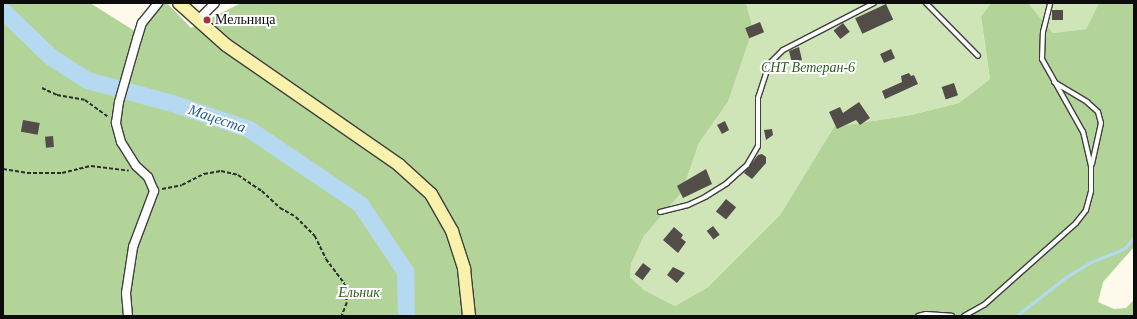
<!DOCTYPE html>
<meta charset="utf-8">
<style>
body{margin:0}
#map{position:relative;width:1137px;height:319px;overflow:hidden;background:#fdfaec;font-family:Georgia,serif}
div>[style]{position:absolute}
.green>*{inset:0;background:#cfe5b8}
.forest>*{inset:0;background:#b3d499}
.stream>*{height:3px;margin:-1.5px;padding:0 1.5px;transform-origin:1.5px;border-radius:1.5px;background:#b4d9f1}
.river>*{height:17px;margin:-8.5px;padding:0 8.5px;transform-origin:8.5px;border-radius:8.5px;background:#b4d9f1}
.building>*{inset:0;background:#534d49;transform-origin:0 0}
.path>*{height:1.5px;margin-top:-0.75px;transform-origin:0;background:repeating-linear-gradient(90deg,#2e2e2e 0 4px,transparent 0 6px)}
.roads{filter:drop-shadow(1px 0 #3f3f3f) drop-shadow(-1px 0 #3f3f3f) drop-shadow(0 1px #3f3f3f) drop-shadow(0 -1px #3f3f3f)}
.lane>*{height:4px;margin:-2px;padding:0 2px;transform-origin:2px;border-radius:2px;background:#fff}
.street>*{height:8px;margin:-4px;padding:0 4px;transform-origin:4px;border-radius:4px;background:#fff}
.secondary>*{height:12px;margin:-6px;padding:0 6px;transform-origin:6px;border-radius:6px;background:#f9f1ac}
.dots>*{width:11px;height:11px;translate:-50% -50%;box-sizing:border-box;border:2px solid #fff;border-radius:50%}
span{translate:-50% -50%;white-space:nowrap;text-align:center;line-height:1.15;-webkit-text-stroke:4px #fff;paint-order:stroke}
.poi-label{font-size:14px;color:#0c0c0c}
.left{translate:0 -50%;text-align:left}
.park-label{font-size:14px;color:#2d5d22;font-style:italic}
.water-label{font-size:15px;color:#1f5e93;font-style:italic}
.frame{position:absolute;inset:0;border:4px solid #0c0c0c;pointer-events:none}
</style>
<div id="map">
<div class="green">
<i style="clip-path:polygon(746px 3px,991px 3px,981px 18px,990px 79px,959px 103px,911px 115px,834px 127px,780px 215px,708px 287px,675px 306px,644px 290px,630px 277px,631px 264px,644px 236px,682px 192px,699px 143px,728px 102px,753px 29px)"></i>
<i style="clip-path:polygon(1028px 3px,1099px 3px,1086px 29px,1053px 33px)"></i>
</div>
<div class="forest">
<i style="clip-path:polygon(3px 3px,90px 3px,138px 33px,162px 3px,167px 3px,191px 28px,241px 3px,746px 3px,753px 29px,728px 102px,699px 143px,682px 192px,644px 236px,631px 264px,630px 277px,644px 290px,675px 306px,708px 287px,780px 215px,834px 127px,911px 115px,959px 103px,990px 79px,981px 17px,991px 3px,1028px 3px,1053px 33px,1086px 29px,1099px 3px,1134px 3px,1134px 247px,1103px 282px,1098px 302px,1114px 309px,1126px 308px,1134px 300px,1134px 316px,3px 316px)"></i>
</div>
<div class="stream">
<i style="left:1016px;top:316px;width:63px;rotate:-38deg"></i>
<i style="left:1066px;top:277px;width:29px;rotate:-31deg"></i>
<i style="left:1091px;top:262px;width:37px;rotate:-22deg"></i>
<i style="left:1125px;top:248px;width:14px;rotate:-51deg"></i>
</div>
<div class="river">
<i style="left:3px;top:11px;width:66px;rotate:43.8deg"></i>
<i style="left:51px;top:57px;width:43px;rotate:32.6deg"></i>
<i style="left:87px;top:80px;width:88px;rotate:15.1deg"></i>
<i style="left:172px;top:103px;width:81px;rotate:18.7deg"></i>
<i style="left:249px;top:129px;width:134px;rotate:34deg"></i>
<i style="left:360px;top:204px;width:81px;rotate:56.1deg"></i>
<i style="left:405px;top:271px;width:45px;rotate:88.7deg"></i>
</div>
<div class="building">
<i style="left:886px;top:4px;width:17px;height:34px;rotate:65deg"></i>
<i style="left:1052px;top:10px;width:11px;height:10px"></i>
<i style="left:760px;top:22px;width:11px;height:16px;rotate:68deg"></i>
<i style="left:843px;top:23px;width:11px;height:12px;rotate:52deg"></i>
<i style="clip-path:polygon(799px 47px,802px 60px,792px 63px,789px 51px)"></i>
<i style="left:891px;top:49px;width:10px;height:12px;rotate:66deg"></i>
<i style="clip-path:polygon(909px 73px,911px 76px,914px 75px,918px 84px,885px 99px,882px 91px,902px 82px,901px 76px)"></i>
<i style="left:954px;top:83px;width:13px;height:13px;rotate:72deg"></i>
<i style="clip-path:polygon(859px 102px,870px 118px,860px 125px,856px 120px,837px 129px,829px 112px,840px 107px,843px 113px)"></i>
<i style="left:23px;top:120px;width:17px;height:12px;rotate:10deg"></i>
<i style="clip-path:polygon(725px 121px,729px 130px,722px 134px,717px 125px)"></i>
<i style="clip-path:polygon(772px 129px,773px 135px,766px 140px,764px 130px)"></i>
<i style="left:53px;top:136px;width:11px;height:8px;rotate:85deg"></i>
<i style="clip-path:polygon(762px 154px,766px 157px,766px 163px,752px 179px,744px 173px,758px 155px)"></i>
<i style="clip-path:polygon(706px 169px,712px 184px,683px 198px,677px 186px)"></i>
<i style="left:726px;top:199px;width:13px;height:16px;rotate:39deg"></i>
<i style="left:713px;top:226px;width:11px;height:8px;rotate:52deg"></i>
<i style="clip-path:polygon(674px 227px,683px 235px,681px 238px,686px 242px,678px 253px,663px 240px)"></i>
<i style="left:643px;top:263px;width:10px;height:14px;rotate:37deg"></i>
<i style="clip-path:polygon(673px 267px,685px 273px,677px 283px,667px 275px)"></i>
</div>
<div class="path">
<i style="left:42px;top:88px;width:17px;rotate:25deg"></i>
<i style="left:57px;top:95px;width:28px;rotate:10deg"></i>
<i style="left:85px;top:100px;width:29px;rotate:36deg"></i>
<i style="left:3px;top:169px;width:24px;rotate:9deg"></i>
<i style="left:27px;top:173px;width:35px"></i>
<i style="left:62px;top:173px;width:30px;rotate:-14deg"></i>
<i style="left:91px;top:166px;width:38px;rotate:7deg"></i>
<i style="left:162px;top:189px;width:20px;rotate:-11deg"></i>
<i style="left:182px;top:185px;width:25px;rotate:-27deg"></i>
<i style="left:204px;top:174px;width:17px;rotate:-10deg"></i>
<i style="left:221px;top:171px;width:17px;rotate:13deg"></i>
<i style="left:238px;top:175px;width:29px;rotate:34deg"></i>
<i style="left:262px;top:191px;width:25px;rotate:43deg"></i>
<i style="left:280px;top:208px;width:18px;rotate:29deg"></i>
<i style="left:296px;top:217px;width:27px;rotate:45deg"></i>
<i style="left:315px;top:236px;width:25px;rotate:64deg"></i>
<i style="left:326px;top:259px;width:31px;rotate:53deg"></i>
<i style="left:345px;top:284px;width:19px;rotate:84deg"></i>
<i style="left:347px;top:303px;width:14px;rotate:111deg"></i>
</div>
<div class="roads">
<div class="lane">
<i style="left:926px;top:3px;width:74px;rotate:45.5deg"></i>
<i style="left:1054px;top:82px;width:39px;rotate:31deg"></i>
<i style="left:1087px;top:102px;width:15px;rotate:42deg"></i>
<i style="left:1098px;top:112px;width:11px;rotate:75deg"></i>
<i style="left:1101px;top:123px;width:42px;rotate:102.4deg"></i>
<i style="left:660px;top:212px;width:29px;rotate:-14deg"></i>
<i style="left:688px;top:205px;width:19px;rotate:-25deg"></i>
<i style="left:705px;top:197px;width:26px;rotate:-32deg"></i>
<i style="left:727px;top:183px;width:27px;rotate:-42deg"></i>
<i style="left:747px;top:165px;width:22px;rotate:-60deg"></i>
<i style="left:758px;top:146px;width:48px;rotate:-90deg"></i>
<i style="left:758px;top:98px;width:36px;rotate:-72deg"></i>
<i style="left:769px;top:64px;width:20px;rotate:-45deg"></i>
<i style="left:783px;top:50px;width:102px;rotate:-27.3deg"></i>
<i style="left:918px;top:316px;width:8px;rotate:-14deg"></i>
<i style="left:926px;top:314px;width:26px;rotate:4deg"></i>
<i style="left:964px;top:316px;width:23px;rotate:-29deg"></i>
<i style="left:984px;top:305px;width:123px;rotate:-41.7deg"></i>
<i style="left:1076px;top:223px;width:16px;rotate:-52deg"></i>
<i style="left:1086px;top:210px;width:20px;rotate:-75deg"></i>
<i style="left:1091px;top:191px;width:25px;rotate:-90deg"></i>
<i style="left:1091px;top:166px;width:35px;rotate:-103deg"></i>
<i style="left:1083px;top:132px;width:84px;rotate:-119.3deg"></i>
<i style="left:1042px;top:59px;width:27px;rotate:-88deg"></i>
<i style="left:1043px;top:32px;width:30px;rotate:-76deg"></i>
</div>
<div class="street">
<i style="left:197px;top:21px;width:25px;rotate:-45deg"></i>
<i style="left:128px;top:316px;width:23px;rotate:-95deg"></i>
<i style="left:126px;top:293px;width:47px;rotate:-81.3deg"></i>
<i style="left:133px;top:247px;width:60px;rotate:-69.4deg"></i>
<i style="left:154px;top:191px;width:15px;rotate:-113deg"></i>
<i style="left:148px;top:177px;width:16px;rotate:-137deg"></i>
<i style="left:136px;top:166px;width:28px;rotate:-122deg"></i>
<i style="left:121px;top:142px;width:20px;rotate:-105deg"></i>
<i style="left:116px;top:123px;width:21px;rotate:-82deg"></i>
<i style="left:119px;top:102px;width:66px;rotate:-74.1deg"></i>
<i style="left:137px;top:39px;width:17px;rotate:-73deg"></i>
<i style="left:142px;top:23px;width:26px;rotate:-51deg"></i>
</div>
<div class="secondary">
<i style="left:179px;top:3px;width:63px;rotate:41.8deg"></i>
<i style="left:226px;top:45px;width:211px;rotate:34.7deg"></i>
<i style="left:399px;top:165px;width:43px;rotate:42.2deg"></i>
<i style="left:431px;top:194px;width:43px;rotate:60.4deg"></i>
<i style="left:452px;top:231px;width:40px;rotate:72deg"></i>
<i style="left:464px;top:269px;width:47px;rotate:83.9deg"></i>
</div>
</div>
<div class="dots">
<i style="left:207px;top:20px;background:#b02f33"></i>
</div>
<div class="poi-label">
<span class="left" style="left:215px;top:20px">Мельница</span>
</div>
<div class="park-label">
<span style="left:808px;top:68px">СНТ Ветеран-6</span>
<span style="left:359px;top:293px">Ельник</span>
</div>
<div class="water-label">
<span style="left:217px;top:119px;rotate:19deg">Мацеста</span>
</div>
<div class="frame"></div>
</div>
